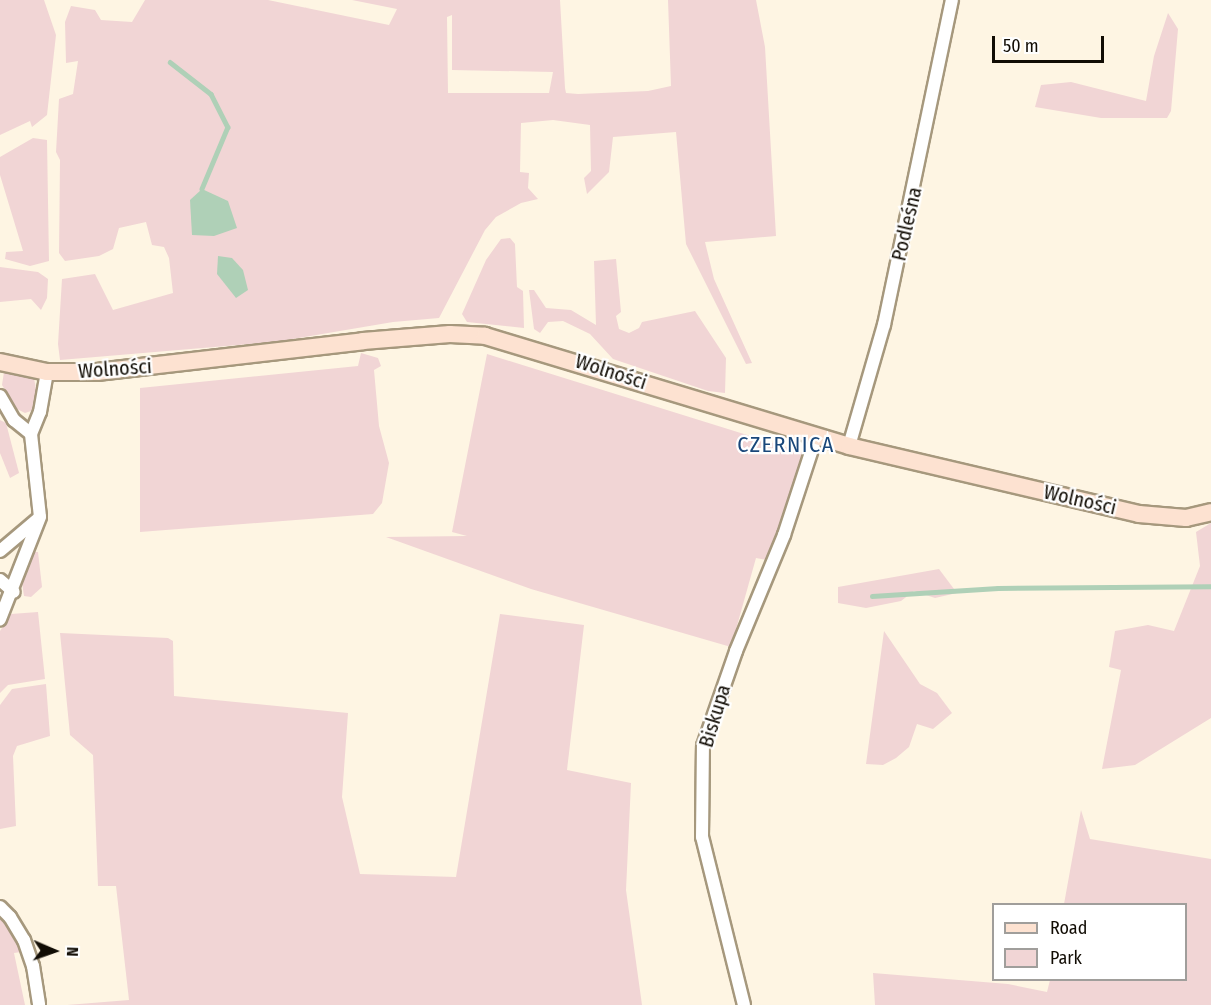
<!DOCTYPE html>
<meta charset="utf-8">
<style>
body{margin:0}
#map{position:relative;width:1211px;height:1005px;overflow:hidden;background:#fef5e3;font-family:"Fira Sans Condensed",sans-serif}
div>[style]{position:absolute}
.green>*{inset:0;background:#f1d5d5}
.water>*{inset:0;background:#afd0b7}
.stream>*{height:4.5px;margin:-2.25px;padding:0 2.25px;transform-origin:2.25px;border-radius:2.25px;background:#afd0b7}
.roads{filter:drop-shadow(2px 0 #a6987d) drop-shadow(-2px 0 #a6987d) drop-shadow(0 2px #a6987d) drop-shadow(0 -2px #a6987d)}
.street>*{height:12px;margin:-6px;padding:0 6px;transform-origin:6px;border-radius:6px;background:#fff}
.secondary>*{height:16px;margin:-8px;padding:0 8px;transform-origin:8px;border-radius:8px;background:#fde2d1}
span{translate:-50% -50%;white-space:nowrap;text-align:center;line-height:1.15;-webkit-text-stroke:4.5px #fff;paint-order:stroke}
.street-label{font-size:20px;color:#110c04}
.quarter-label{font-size:22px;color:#1a477a;letter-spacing:1.5px}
.legend{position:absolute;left:992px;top:903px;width:195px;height:78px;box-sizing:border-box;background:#fff;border:2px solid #a09e9b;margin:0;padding:8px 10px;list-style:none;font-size:18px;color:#110c04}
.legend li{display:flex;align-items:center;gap:12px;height:30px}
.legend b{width:30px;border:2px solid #a09e9b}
.north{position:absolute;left:24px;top:921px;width:60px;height:60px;-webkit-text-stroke:4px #fff;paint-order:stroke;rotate:92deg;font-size:16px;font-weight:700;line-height:24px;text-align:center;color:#110c04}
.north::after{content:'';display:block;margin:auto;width:21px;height:27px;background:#110c04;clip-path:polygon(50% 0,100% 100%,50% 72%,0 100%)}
.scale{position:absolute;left:992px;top:36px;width:112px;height:27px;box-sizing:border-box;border:3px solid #110c04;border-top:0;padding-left:8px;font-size:18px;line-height:21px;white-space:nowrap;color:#110c04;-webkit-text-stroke:4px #fff;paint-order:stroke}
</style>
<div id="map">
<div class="green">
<i style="clip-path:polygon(0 0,44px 0,56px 35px,47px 115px,32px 127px,30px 121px,0 135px)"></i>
<i style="clip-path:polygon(evenodd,145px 0,268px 0,389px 25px,397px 9px,352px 0,560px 0,565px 88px,566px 93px,578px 94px,648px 91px,671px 86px,668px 0,756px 0,765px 47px,776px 236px,705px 242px,714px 279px,752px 363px,746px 364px,686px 244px,676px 132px,613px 137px,609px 172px,587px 194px,584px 178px,591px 171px,590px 125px,553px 120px,521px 123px,520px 172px,529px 173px,528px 188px,538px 199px,521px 203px,496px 217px,485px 230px,439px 318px,393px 322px,275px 342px,60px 360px,58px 344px,62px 279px,95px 274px,113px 310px,173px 293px,169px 258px,164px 247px,152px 245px,146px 222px,119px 228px,113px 249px,99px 256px,65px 261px,59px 253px,60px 160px,56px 152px,59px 99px,73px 94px,78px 61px,66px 63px,65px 22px,71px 6px,95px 10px,101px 20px,132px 22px,145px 0,452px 15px,452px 70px,553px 72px,549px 93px,448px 93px,447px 17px,452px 15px)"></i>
<i style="clip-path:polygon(1168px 13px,1178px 29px,1171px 111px,1167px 118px,1101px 118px,1035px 107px,1041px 85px,1071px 82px,1146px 101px,1154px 56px)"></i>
<i style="clip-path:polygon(33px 138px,47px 140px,49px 261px,30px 266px,5px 259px,6px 252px,23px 251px,0 175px,0 157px)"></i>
<i style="clip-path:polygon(510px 238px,515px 244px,517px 287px,523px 291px,524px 328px,467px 322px,462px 314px,486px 260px,501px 239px)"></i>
<i style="clip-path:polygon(616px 259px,621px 312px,616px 316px,619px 329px,629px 333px,639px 328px,642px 322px,695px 311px,726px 358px,725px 393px,708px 391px,613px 359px,590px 334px,563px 321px,548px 322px,540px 333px,534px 329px,529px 290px,534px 290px,546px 308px,571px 310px,596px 325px,594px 261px)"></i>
<i style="clip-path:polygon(0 267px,38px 272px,48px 279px,47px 298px,41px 310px,31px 299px,0 302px)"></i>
<i style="clip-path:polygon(361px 353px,378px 358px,381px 366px,374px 370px,379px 426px,389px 463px,382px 503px,373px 514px,140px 532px,140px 388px,358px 366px)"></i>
<i style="clip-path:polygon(487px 354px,805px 453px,767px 560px,756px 558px,731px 647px,531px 589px,386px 537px,467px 536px,452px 532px)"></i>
<i style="clip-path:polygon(4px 372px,34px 378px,37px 395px,31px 411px,25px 413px,17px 409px,2px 385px)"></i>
<i style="clip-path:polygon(0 420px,6px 423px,19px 473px,10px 478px,0 453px)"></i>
<i style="clip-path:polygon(1211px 523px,1211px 718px,1135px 765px,1102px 769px,1121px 670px,1109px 667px,1115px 631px,1148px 625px,1174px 631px,1200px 566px,1196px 532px)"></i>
<i style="clip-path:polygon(32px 552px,38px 552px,42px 587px,31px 597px,24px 596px,22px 583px)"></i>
<i style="clip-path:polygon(939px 569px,957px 593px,935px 598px,914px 591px,901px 601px,866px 608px,838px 603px,838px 587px)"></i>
<i style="clip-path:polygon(38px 612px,45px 679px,8px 685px,0 693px,0 631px,11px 614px)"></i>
<i style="clip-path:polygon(500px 614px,584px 625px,567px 770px,631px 783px,626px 890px,642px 1005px,67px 1005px,129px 1000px,116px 886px,98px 886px,93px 755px,70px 735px,60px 633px,168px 638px,173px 641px,174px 696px,348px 713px,342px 797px,360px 874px,456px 877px)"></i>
<i style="clip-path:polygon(884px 631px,920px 684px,937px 693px,952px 713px,933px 729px,917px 724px,909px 747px,896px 758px,883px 765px,866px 764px)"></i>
<i style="clip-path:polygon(46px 684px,50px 736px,17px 746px,13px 756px,16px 826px,0 829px,0 705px,12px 689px)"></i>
<i style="clip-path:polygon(1081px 810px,1090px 839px,1211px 859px,1211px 1005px,875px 1005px,873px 973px,1008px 984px,1047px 992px,1050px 980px,1186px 980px,1186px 904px,1064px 904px)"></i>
<i style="clip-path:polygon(0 915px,21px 952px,14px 953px,25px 1005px,0 1005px)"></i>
</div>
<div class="water">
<i style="clip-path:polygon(202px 189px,228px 201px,237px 228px,214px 236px,192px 235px,190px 200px)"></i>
<i style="clip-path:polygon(218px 256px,232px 258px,243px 270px,248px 290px,236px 298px,217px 274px)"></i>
</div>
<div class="stream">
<i style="left:170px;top:62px;width:52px;rotate:38deg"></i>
<i style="left:211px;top:94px;width:37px;rotate:63deg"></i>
<i style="left:228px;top:127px;width:67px;rotate:112.8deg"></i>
<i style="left:872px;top:596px;width:126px;rotate:-3.6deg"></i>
<i style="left:998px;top:588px;width:213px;rotate:-0.5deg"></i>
</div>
<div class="roads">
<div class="street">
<i style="left:0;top:396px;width:28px;rotate:60deg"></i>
<i style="left:14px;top:420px;width:22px;rotate:39deg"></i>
<i style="left:31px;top:434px;width:83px;rotate:83.8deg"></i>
<i style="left:40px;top:517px;width:110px;rotate:111.4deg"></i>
<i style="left:31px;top:434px;width:24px;rotate:-68deg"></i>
<i style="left:40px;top:412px;width:41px;rotate:-80.1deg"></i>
<i style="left:849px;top:446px;width:126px;rotate:-73.9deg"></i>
<i style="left:884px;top:325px;width:332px;rotate:-78.2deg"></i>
<i style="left:0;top:551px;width:51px;rotate:-40.2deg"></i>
<i style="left:0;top:580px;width:18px;rotate:41deg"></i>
<i style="left:0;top:907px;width:14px;rotate:45deg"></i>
<i style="left:10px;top:917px;width:27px;rotate:59deg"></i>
<i style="left:24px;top:940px;width:28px;rotate:71deg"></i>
<i style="left:33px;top:966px;width:39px;rotate:81deg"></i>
<i style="left:744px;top:1005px;width:173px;rotate:-104deg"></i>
<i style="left:702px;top:837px;width:91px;rotate:-89.4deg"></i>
<i style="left:703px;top:746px;width:101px;rotate:-70.8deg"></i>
<i style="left:736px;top:651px;width:126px;rotate:-67.5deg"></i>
<i style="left:784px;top:535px;width:103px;rotate:-71.9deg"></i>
</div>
<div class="secondary">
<i style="left:0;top:362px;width:48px;rotate:12deg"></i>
<i style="left:47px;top:372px;width:50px"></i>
<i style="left:97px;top:372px;width:268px;rotate:-6.6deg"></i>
<i style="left:363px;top:341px;width:87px;rotate:-4.6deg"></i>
<i style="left:450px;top:334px;width:35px;rotate:3deg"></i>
<i style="left:485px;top:336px;width:380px;rotate:16.8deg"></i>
<i style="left:849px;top:446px;width:298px;rotate:13.2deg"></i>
<i style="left:1139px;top:514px;width:47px;rotate:4.9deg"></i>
<i style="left:1186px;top:518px;width:26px;rotate:-13deg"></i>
</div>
</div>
<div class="street-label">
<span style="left:907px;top:224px;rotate:-77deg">Podleśna</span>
<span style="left:115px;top:369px;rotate:-4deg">Wolności</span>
<span style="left:611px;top:372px;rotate:18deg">Wolności</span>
<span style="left:1080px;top:500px;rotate:13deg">Wolności</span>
<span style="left:715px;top:716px;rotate:-73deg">Biskupa</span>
</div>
<div class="quarter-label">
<span style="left:786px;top:445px">CZERNICA</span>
</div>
<ul class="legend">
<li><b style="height:8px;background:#fde2d1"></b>Road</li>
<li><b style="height:16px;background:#f1d5d5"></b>Park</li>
</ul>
<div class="north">N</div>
<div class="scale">50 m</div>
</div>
